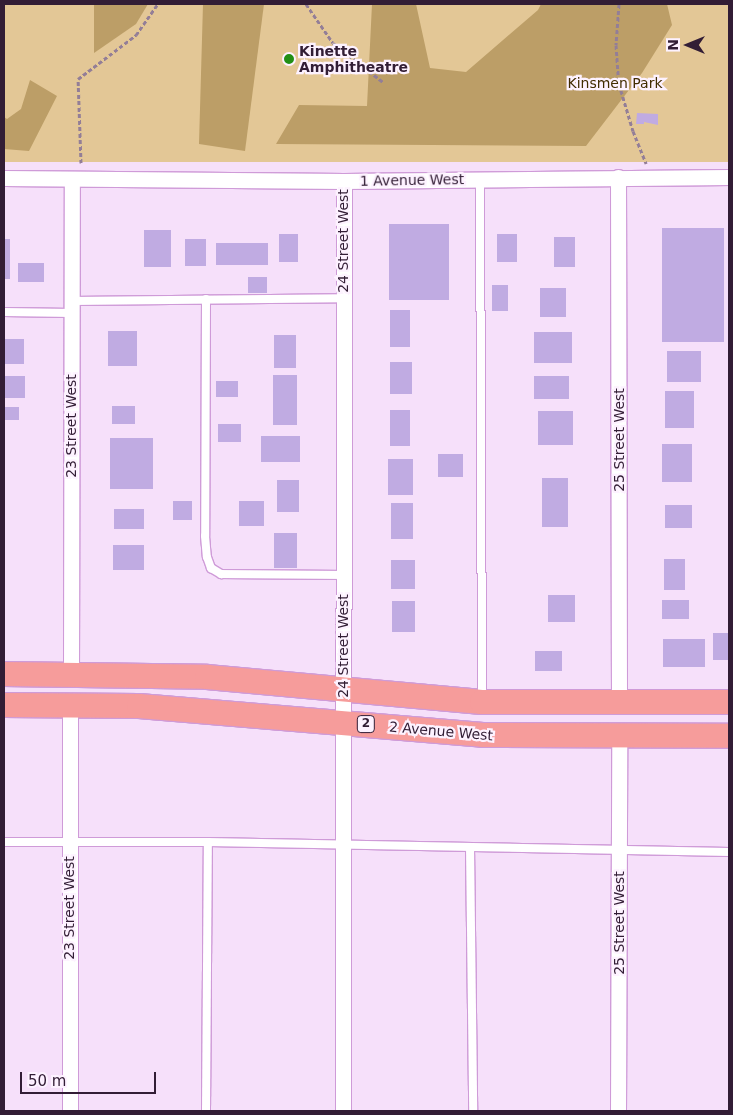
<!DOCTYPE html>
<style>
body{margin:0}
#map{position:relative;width:733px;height:1115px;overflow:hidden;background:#f6e0fa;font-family:"DejaVu Sans",sans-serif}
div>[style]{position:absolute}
.green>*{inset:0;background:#e3c796;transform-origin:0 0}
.forest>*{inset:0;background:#bc9e67}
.building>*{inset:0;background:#c0abe2;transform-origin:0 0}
.path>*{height:3px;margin-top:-1.5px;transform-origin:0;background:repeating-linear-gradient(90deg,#937e97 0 4px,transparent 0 6.5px)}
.roads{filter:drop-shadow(1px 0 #cf9bd8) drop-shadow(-1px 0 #cf9bd8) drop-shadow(0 1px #cf9bd8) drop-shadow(0 -1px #cf9bd8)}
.service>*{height:8px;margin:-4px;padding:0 4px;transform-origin:4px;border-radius:4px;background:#fff}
.minor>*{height:15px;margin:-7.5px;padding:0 7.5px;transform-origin:7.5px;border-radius:7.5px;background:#fff}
.trunk>*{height:24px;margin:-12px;padding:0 12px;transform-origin:12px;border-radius:12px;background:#f69c9b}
.dots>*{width:14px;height:14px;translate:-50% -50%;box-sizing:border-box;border:2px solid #fdf2ff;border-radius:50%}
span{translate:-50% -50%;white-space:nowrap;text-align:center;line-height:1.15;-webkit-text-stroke:4.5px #fdf2ff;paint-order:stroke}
.shield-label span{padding:1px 4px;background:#fdf2ff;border:1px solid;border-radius:4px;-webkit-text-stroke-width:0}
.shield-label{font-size:12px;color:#321d35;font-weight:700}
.poi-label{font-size:14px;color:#321d35;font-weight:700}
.left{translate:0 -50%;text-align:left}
.park-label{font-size:14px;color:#412c00}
.street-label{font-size:14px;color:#321d35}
.frame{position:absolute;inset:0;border:5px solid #321d35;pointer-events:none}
.north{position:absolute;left:663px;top:20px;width:50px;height:50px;-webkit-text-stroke:4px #fdf2ff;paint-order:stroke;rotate:270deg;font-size:14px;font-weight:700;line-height:20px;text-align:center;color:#321d35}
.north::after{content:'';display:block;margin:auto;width:18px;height:22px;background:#321d35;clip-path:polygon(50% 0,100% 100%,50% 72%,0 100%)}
.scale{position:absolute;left:20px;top:1072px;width:136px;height:22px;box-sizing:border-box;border:2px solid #321d35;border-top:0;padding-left:6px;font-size:15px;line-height:18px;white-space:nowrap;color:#321d35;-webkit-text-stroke:4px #fdf2ff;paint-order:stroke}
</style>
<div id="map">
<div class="green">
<i style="left:4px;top:4px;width:725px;height:158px"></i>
</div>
<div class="forest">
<i style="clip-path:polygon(94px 4px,148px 4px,136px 24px,94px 53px)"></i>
<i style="clip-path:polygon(203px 4px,264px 4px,245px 151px,199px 144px)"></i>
<i style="clip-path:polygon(372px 4px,416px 4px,430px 68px,466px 72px,538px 10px,541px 4px,667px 4px,672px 25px,642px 73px,586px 146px,276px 144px,299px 105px,367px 106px)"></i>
<i style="clip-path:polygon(30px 80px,57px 96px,29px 151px,4px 149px,4px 117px,7px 119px,21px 109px)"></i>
</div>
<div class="building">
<i style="clip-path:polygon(637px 113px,658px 114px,658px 125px,644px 122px,644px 124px,636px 124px)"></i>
<i style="left:389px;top:224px;width:60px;height:76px"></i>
<i style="left:662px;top:228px;width:62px;height:114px"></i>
<i style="left:144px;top:230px;width:27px;height:37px"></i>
<i style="left:279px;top:234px;width:19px;height:28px"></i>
<i style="left:497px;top:234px;width:20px;height:28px"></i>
<i style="left:554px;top:237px;width:21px;height:30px"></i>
<i style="left:4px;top:239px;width:6px;height:40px"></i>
<i style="left:185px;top:239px;width:21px;height:27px"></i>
<i style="left:216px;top:243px;width:52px;height:22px"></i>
<i style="left:18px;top:263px;width:26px;height:19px"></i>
<i style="left:248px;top:277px;width:19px;height:16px"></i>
<i style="left:492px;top:285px;width:16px;height:26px"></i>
<i style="left:540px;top:288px;width:26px;height:29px"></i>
<i style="left:390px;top:310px;width:20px;height:37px"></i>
<i style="left:108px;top:331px;width:29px;height:35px"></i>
<i style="left:534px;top:332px;width:38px;height:31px"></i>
<i style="left:274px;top:335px;width:22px;height:33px"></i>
<i style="left:4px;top:339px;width:20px;height:25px"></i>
<i style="left:667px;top:351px;width:34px;height:31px"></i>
<i style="left:390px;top:362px;width:22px;height:32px"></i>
<i style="left:273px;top:375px;width:24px;height:50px"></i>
<i style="left:4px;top:376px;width:21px;height:22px"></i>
<i style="left:534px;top:376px;width:35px;height:23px"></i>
<i style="left:216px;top:381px;width:22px;height:16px"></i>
<i style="left:665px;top:391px;width:29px;height:37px"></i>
<i style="left:112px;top:406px;width:23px;height:18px"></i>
<i style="left:5px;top:407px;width:14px;height:13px"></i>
<i style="left:390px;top:410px;width:20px;height:36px"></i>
<i style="left:538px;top:411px;width:35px;height:34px"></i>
<i style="left:218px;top:424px;width:23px;height:18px"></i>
<i style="left:261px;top:436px;width:39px;height:26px"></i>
<i style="left:110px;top:438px;width:43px;height:51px"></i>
<i style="left:662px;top:444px;width:30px;height:38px"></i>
<i style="left:438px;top:454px;width:25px;height:23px"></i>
<i style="left:388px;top:459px;width:25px;height:36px"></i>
<i style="left:542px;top:478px;width:26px;height:49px"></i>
<i style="left:277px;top:480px;width:22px;height:32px"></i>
<i style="left:173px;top:501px;width:19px;height:19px"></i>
<i style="left:239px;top:501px;width:25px;height:25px"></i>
<i style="left:391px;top:503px;width:22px;height:36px"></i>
<i style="left:665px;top:505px;width:27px;height:23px"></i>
<i style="left:114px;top:509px;width:30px;height:20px"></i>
<i style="left:274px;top:533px;width:23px;height:35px"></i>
<i style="left:113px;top:545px;width:31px;height:25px"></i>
<i style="left:664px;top:559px;width:21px;height:31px"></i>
<i style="left:391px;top:560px;width:24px;height:29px"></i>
<i style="left:548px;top:595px;width:27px;height:27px"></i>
<i style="left:662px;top:600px;width:27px;height:19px"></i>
<i style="left:392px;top:601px;width:23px;height:31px"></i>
<i style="left:713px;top:633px;width:16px;height:27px"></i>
<i style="left:663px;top:639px;width:42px;height:28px"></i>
<i style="left:535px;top:651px;width:27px;height:20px"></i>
</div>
<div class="path">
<i style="left:306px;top:4px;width:47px;rotate:55.3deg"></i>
<i style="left:333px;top:43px;width:63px;rotate:38deg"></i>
<i style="left:619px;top:4px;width:41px;rotate:94.2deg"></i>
<i style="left:616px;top:45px;width:39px;rotate:86deg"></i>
<i style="left:619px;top:84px;width:49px;rotate:73.4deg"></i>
<i style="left:633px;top:131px;width:35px;rotate:68deg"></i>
<i style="left:81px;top:163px;width:84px;rotate:-92deg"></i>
<i style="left:78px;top:79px;width:73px;rotate:-37.2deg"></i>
<i style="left:136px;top:35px;width:38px;rotate:-55deg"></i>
</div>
<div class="roads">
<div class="service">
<i style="left:480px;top:179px;width:521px;rotate:89.78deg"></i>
<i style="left:206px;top:299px;width:237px;rotate:90.2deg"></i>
<i style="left:205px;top:536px;width:21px;rotate:85deg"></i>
<i style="left:207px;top:557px;width:12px;rotate:70deg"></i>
<i style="left:211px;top:568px;width:12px;rotate:31deg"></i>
<i style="left:221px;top:574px;width:122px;rotate:0.5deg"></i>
<i style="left:72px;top:301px;width:271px;rotate:-0.6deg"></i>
<i style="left:4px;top:312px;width:68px;rotate:0.8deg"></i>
<i style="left:4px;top:842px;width:204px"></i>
<i style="left:208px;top:842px;width:521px;rotate:1.1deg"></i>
<i style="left:470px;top:847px;width:264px;rotate:89.3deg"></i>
<i style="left:206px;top:1111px;width:269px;rotate:-89.6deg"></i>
</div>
<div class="minor">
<i style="left:618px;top:177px;width:526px;rotate:89.89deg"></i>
<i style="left:4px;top:178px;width:340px;rotate:0.5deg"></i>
<i style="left:344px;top:181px;width:385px;rotate:-0.6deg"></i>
<i style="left:71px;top:674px;width:495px;rotate:-89.9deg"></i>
<i style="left:70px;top:705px;width:406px;rotate:90deg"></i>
<i style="left:343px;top:1111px;width:930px;rotate:-89.94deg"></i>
<i style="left:618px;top:1111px;width:376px;rotate:-89.8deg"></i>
</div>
<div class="trunk">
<i style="left:4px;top:674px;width:203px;rotate:0.8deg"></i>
<i style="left:207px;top:677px;width:276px;rotate:5.2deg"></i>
<i style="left:482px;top:702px;width:247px"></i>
<i style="left:4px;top:705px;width:135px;rotate:0.4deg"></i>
<i style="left:139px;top:706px;width:345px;rotate:4.8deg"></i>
<i style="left:483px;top:735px;width:246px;rotate:0.2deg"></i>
</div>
</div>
<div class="dots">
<i style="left:289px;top:59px;background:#228f15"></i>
</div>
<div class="shield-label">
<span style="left:366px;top:724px">2</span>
</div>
<div class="poi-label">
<span class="left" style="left:299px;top:59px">Kinette<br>Amphitheatre</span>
</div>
<div class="park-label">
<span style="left:615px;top:83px">Kinsmen Park</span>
</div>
<div class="street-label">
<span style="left:412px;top:180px;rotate:-1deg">1 Avenue West</span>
<span style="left:343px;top:241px;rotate:-90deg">24 Street West</span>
<span style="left:71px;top:426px;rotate:-90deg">23 Street West</span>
<span style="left:619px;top:440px;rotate:-90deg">25 Street West</span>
<span style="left:343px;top:646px;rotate:-90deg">24 Street West</span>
<span style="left:441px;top:731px;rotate:5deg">2 Avenue West</span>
<span style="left:69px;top:908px;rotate:-90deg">23 Street West</span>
<span style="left:619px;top:923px;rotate:-90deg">25 Street West</span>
</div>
<div class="frame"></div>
<div class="north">N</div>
<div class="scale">50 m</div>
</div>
